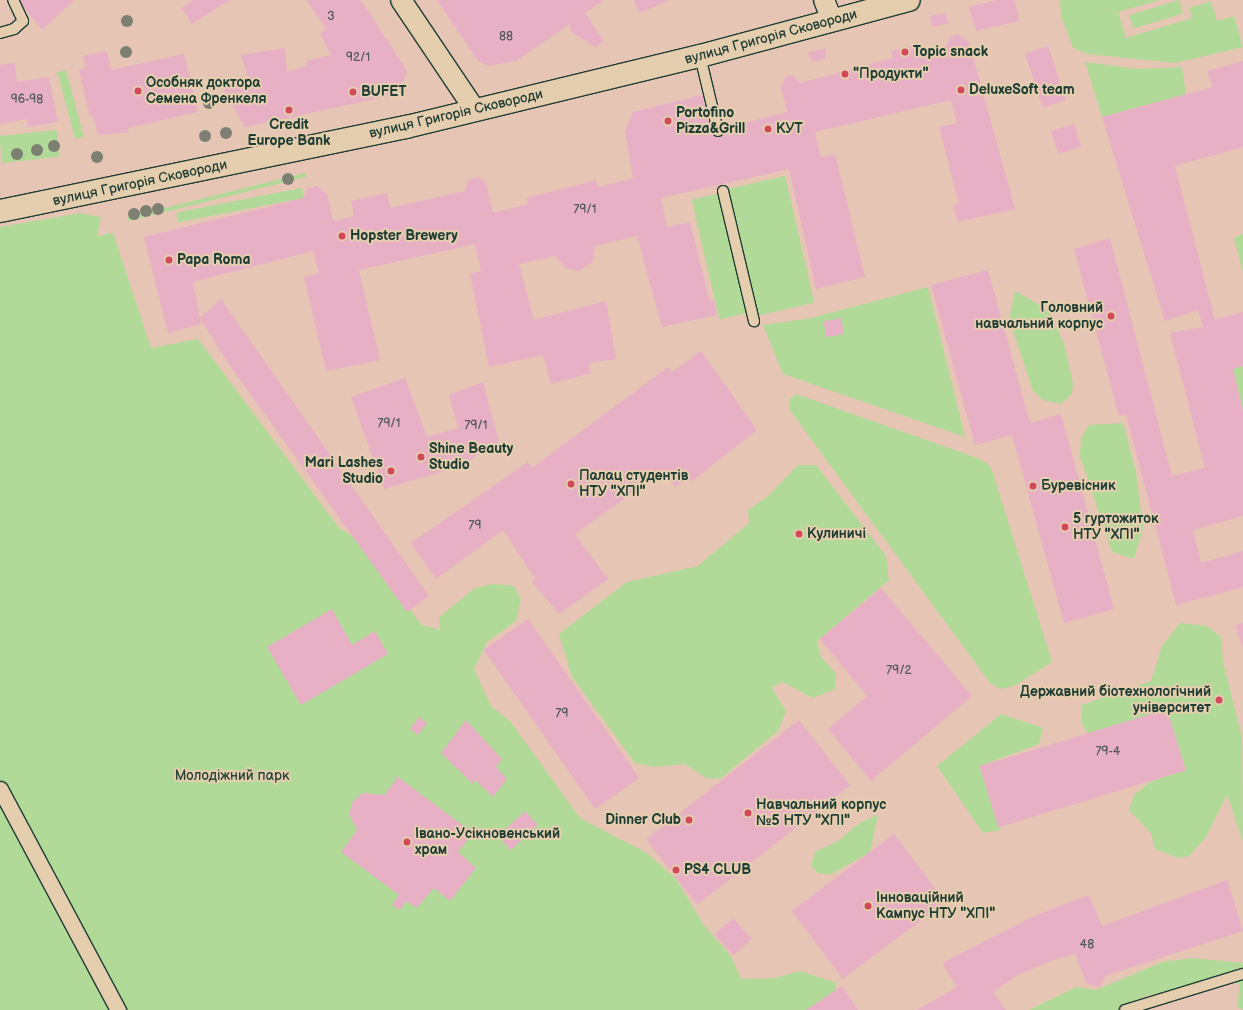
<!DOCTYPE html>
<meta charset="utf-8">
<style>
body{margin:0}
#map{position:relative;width:1243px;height:1010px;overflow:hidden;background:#e6c5b5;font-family:"Balsamiq Sans",sans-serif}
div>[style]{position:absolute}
.green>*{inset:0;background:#b1da98;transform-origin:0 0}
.building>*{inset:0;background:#e7b0c5;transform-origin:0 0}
.roads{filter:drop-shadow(1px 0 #1f3d34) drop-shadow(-1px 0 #1f3d34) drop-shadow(0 1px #1f3d34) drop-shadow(0 -1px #1f3d34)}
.service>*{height:10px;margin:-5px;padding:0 5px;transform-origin:5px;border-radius:5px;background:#e5ceae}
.pedestrian>*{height:15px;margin:-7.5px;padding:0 7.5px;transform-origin:7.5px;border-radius:7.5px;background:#e5ceae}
.minor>*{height:20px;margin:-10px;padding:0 10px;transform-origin:10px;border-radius:10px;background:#e5ceae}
.secondary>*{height:22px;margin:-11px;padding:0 11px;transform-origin:11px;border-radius:11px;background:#e5ceae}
.trees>*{width:12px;height:12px;margin:-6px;border-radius:50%;background:#7c7f71}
.dots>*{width:11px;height:11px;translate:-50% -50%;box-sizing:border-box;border:2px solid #e5ceae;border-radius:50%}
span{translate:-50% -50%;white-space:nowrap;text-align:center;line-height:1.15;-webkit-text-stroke:4px #e5ceae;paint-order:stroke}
.number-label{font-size:12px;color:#515a58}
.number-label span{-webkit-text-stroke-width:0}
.street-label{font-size:14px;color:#1f3d34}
.poi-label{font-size:14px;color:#1f3d34;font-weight:700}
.left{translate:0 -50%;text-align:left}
.right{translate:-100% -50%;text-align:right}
.park-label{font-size:14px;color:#264539}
</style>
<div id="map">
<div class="green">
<i style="clip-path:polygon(1060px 0,1160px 0,1118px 12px,1126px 38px,1192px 18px,1189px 8px,1211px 1px,1217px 21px,1234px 16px,1243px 47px,1175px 63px,1087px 54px,1073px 48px,1061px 16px)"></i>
<i style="left:1179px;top:0;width:14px;height:52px;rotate:73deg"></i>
<i style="clip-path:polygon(1085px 62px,1138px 69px,1182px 67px,1186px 94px,1102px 117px)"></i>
<i style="left:66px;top:70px;width:69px;height:9px;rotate:75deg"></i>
<i style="left:57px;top:130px;width:27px;height:58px;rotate:84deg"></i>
<i style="left:305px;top:173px;width:4px;height:183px;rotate:76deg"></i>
<i style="left:785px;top:176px;width:130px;height:58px;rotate:77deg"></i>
<i style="left:302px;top:188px;width:10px;height:128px;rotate:79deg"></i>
<i style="left:721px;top:193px;width:123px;height:30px;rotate:77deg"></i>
<i style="clip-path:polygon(80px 213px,101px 217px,97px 236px,113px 233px,151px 348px,198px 339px,339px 528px,351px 535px,422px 625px,440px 630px,439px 617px,475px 588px,493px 584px,514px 586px,521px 599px,516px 621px,487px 642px,474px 669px,491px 706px,510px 721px,580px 818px,647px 853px,676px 879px,703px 924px,731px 956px,741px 979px,775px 978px,800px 971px,837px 983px,830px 1010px,0 1010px,0 227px)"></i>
<i style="clip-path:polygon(1243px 234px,1243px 272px,1234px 238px)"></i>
<i style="clip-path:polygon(928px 287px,965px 437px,783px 374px,763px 325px,811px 318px)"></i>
<i style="clip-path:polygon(1015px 291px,1048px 310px,1064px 343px,1073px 384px,1072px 394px,1061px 404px,1043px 400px,1033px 391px,1009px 318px)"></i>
<i style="clip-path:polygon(1243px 366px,1243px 410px,1233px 369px)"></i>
<i style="clip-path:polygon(796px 394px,980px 459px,991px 467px,1052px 662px,1014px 686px,1001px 689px,990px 683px,789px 409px,790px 399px)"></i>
<i style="clip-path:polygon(1123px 423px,1136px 472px,1143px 528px,1134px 559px,1112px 552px,1080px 456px,1081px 438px,1089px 425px)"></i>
<i style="clip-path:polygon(798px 465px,816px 465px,886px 556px,889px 580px,817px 641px,821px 657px,836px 673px,835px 689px,813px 698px,782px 682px,772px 688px,786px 711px,778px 731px,720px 779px,706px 778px,685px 764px,654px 767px,635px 763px,572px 677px,559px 634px,627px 582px,698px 566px,749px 523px,748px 510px,767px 497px)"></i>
<i style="clip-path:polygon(1180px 623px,1207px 626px,1221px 637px,1223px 662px,1242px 737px,1243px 841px,1227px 795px,1206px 837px,1189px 856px,1178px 858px,1155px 849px,1151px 833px,1129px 810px,1134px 795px,1150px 782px,1186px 770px,1167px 710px,1089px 735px,1082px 724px,1082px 705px,1151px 681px,1162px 646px)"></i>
<i style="clip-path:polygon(1001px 714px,1043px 728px,1039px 744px,980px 766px,1001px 830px,983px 833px,937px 766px)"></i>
<i style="clip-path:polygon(878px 815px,870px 852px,832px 874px,819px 874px,811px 866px,815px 852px,838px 841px,861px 822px)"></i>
<i style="clip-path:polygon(1192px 958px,1243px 963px,1243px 1010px,1237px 1007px,1240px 985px,1228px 976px,1143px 997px,1126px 1004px,1123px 1010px,1029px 1010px,1076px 987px,1096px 990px,1162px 962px)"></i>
</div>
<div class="building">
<i style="clip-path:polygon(18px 0,74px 0,42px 30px)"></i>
<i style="clip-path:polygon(194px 0,230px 0,192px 24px,182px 8px)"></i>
<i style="clip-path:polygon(306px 0,361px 0,407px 71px,399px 94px,245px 127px,221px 86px,249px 81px,241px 55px,285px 48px,287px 72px,307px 66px,306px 61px,331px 55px,320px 34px,326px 29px)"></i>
<i style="clip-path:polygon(437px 0,604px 0,585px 13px,604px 41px,595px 47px,571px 32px,570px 24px,516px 61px,489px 66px,478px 61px)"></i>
<i style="clip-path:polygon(634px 0,670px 0,639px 13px)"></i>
<i style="clip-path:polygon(997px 0,1015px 0,1019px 21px,976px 31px,969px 7px)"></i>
<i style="left:946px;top:13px;width:11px;height:16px;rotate:80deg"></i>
<i style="clip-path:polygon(958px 34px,969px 42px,1015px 209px,958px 222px,953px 205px,959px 204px,939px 127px,957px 123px,951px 100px,815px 132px,821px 157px,835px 154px,865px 277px,816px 289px,789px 169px,661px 198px,667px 227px,690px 222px,710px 301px,714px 300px,717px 315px,662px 327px,637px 236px,595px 246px,593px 262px,579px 271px,565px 268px,556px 256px,519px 264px,534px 320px,606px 301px,616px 359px,589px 363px,591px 373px,551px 384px,543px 355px,489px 367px,470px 274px,481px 271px,475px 244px,359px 270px,380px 360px,326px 371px,304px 277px,319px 273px,313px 251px,193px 282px,201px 324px,168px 333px,144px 237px,304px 198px,308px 188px,317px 186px,327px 194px,333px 221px,354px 216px,351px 201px,387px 193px,390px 208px,465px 191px,468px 180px,479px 177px,486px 183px,493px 213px,528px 204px,526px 198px,582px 184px,596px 180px,598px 187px,633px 178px,625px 131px,633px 112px,702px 95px,711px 132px,787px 112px,781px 87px,786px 76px,793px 75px,800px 83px,893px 58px,891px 51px,915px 45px,916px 52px,947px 45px,950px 37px)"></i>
<i style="left:1048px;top:46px;width:57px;height:24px;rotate:72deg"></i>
<i style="clip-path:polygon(826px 48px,825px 59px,815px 62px,810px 59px,808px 53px)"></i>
<i style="clip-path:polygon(107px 51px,111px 70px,184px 54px,198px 112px,128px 128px,129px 132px,98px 135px,93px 116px,90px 117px,79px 70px,86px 68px,83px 56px)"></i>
<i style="clip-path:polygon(1243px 61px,1243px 147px,1175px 166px,1215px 320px,1243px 312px,1243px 366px,1233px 369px,1243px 410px,1243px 516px,1193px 530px,1201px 563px,1243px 551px,1243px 587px,1176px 605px,1126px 414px,1119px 416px,1074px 249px,1110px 238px,1172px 476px,1205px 468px,1170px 333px,1203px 327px,1198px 310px,1165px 321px,1102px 117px,1213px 87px,1207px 71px)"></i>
<i style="clip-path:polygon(15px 63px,17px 82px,49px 77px,58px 122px,28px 127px,27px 119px,0 124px,0 65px)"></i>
<i style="left:1074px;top:124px;width:24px;height:24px;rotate:73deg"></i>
<i style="clip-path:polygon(988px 270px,1030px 423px,1061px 414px,1114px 609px,1064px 623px,1012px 435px,975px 445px,931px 285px)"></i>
<i style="clip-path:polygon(221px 299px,429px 596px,407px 612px,228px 363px,200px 318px)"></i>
<i style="left:841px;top:318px;width:16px;height:18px;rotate:79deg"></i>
<i style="clip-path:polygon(701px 351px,757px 430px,691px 482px,688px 478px,675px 487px,663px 471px,575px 534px,608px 579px,559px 614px,532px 582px,536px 580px,503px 530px,436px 579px,411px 543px,528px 462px,532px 468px,668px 367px,672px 372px)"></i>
<i style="clip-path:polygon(405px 378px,427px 437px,458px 428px,449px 395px,483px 382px,499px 443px,458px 467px,384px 489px,351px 397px)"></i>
<i style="clip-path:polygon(881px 588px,972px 696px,871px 781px,828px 729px,867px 696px,820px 639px)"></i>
<i style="clip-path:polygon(332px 609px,352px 645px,375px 631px,388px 654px,301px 705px,267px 647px)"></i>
<i style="left:528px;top:619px;width:194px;height:54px;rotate:55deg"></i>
<i style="clip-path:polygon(1243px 623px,1243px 648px,1235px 625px)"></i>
<i style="left:1167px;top:709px;width:64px;height:196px;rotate:73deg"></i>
<i style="left:419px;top:717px;width:10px;height:15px;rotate:37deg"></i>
<i style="clip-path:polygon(466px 720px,502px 759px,496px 767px,507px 779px,493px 797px,475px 780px,473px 784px,441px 753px)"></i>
<i style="left:799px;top:720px;width:83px;height:194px;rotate:52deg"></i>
<i style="clip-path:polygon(394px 777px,398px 777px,473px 833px,458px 852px,476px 868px,450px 901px,434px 888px,417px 908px,406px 901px,400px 910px,392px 905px,399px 895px,341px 852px,357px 830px,349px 814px,353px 801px,363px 793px,384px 795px,397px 779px)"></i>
<i style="left:525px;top:811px;width:19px;height:37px;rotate:47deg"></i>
<i style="left:894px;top:834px;width:85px;height:128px;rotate:53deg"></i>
<i style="clip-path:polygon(1227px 880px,1243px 931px,1105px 976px,1100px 987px,1087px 984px,1075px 954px,1051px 961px,1018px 975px,993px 992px,1006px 1010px,917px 1010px,957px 987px,942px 963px,1036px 915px,1089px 895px,1102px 926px)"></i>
<i style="left:733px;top:918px;width:28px;height:25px;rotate:48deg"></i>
<i style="clip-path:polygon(842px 986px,858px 1010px,806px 1010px)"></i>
</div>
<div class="roads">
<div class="service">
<i style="left:0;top:33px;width:15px;rotate:-16deg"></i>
<i style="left:14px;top:29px;width:12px;rotate:-42deg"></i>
<i style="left:23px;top:21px;width:23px;rotate:-115deg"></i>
<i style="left:700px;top:56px;width:77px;rotate:76.5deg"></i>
<i style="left:723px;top:191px;width:134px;rotate:76.6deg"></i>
<i style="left:1125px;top:1010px;width:123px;rotate:-17deg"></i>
</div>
<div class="pedestrian">
<i style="left:0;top:789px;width:251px;rotate:61.9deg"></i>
</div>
<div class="minor">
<i style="left:401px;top:0;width:133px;rotate:56.1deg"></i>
<i style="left:824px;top:0;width:22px;rotate:68deg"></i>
</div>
<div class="secondary">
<i style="left:0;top:211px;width:415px;rotate:-11.7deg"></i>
<i style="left:406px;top:127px;width:302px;rotate:-13.6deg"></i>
<i style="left:700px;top:56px;width:216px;rotate:-15deg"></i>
</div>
</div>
<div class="trees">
<i style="left:127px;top:21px"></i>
<i style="left:126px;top:52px"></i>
<i style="left:209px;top:103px"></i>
<i style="left:226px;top:133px"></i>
<i style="left:205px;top:136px"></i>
<i style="left:54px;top:146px"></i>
<i style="left:37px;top:150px"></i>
<i style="left:17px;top:154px"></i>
<i style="left:97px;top:157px"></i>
<i style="left:288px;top:179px"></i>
<i style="left:158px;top:209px"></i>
<i style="left:146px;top:211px"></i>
<i style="left:134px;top:214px"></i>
</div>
<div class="dots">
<i style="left:905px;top:52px;background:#d1495b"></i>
<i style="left:845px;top:74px;background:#d1495b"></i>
<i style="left:961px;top:90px;background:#d1495b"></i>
<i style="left:138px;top:91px;background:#d1495b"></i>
<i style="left:353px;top:92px;background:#d1495b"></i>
<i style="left:289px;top:110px;background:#d1495b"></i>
<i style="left:668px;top:121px;background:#d1495b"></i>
<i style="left:768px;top:129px;background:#d1495b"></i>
<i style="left:342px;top:236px;background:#d1495b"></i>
<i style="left:169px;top:260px;background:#d1495b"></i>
<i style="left:1111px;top:316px;background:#d1495b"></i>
<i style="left:421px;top:457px;background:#d1495b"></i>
<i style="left:391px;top:471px;background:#d1495b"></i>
<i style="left:571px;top:484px;background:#d1495b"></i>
<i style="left:1033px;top:486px;background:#d1495b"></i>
<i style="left:1065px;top:527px;background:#d1495b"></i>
<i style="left:799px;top:534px;background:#d1495b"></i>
<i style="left:1219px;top:700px;background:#d1495b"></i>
<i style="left:748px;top:813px;background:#d1495b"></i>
<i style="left:689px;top:820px;background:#d1495b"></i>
<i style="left:407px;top:842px;background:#d1495b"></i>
<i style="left:676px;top:870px;background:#d1495b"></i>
<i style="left:868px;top:906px;background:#d1495b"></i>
</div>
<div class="number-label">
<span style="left:331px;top:17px">3</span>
<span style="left:506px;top:37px">88</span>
<span style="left:358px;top:58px">92/1</span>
<span style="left:27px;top:100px">96-98</span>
<span style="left:585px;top:210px">79/1</span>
<span style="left:389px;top:424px">79/1</span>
<span style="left:476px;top:426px">79/1</span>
<span style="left:475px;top:526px">79</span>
<span style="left:899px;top:671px">79/2</span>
<span style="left:562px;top:714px">79</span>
<span style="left:1108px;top:752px">79-4</span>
<span style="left:1087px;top:945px">48</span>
</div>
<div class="street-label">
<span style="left:771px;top:37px;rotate:-15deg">вулиця Григорія Сковороди</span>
<span style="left:456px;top:114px;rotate:-13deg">вулиця Григорія Сковороди</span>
<span style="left:140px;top:183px;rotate:-12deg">вулиця Григорія Сковороди</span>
</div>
<div class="poi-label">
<span class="left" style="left:913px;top:52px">Topic snack</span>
<span class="left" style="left:853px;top:74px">"Продукти"</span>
<span class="left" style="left:146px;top:91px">Особняк доктора<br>Семена Френкеля</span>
<span class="left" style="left:969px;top:90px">DeluxeSoft team</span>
<span class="left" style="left:361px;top:92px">BUFET</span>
<span class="left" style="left:676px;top:121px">Portofino<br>Pizza&amp;Grill</span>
<span style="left:289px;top:133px">Credit<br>Europe Bank</span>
<span class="left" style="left:776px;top:129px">КУТ</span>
<span class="left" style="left:350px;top:236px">Hopster Brewery</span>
<span class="left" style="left:177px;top:260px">Papa Roma</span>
<span class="right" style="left:1103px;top:316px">Головний<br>навчальний корпус</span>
<span class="left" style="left:429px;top:457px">Shine Beauty<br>Studio</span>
<span class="right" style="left:383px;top:471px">Mari Lashes<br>Studio</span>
<span class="left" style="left:579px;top:484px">Палац студентів<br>НТУ "ХПІ"</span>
<span class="left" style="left:1041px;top:486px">Буревісник</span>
<span class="left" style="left:1073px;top:527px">5 гуртожиток<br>НТУ "ХПІ"</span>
<span class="left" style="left:807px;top:534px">Кулиничі</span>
<span class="right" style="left:1211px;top:700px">Державний біотехнологічний<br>університет</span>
<span class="left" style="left:756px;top:813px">Навчальний корпус<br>№5 НТУ "ХПІ"</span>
<span class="right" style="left:681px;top:820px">Dinner Club</span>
<span class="left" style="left:415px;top:842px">Івано-Усікновенський<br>храм</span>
<span class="left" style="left:684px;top:870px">PS4 CLUB</span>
<span class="left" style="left:876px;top:906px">Інноваційний<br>Кампус НТУ "ХПІ"</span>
</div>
<div class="park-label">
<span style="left:232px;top:776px">Молодіжний парк</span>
</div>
</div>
